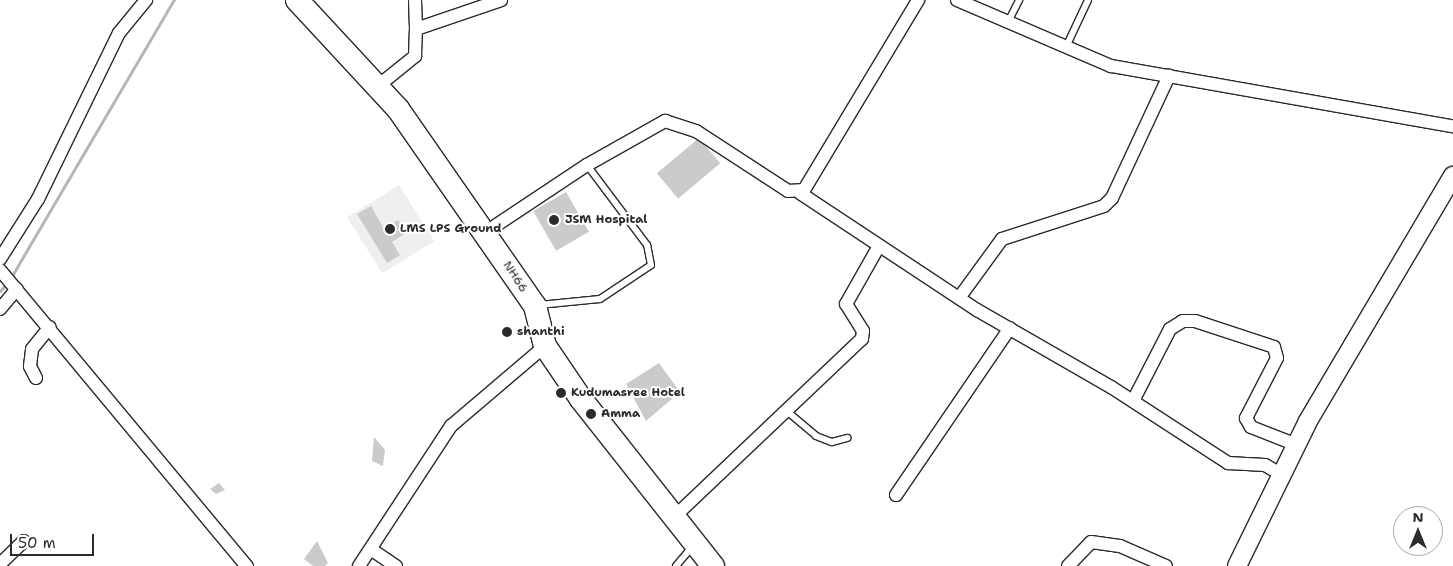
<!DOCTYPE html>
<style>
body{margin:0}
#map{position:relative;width:1453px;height:566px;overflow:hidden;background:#fff;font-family:"Shantell Sans",sans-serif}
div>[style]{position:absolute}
.built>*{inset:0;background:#efefef;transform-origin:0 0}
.stream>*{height:3px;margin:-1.5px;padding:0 1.5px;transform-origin:1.5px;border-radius:1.5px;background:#b6b6b6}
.building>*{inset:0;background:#cbcbcb;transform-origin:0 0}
.roads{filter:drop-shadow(1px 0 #2b2b2b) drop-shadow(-1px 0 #2b2b2b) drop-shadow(0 1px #2b2b2b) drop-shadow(0 -1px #2b2b2b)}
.lane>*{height:6px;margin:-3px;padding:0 3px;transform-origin:3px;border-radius:3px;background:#fff}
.street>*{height:12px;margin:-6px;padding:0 6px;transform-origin:6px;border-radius:6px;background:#fff}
.secondary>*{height:18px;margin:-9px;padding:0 9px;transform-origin:9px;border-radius:9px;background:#fff}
.highway>*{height:22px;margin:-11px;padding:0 11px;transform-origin:11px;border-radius:11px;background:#fff}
.dots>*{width:14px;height:14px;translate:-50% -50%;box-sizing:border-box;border:2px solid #fff;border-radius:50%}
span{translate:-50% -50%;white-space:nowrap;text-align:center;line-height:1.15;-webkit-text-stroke:4px #fff;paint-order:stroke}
.poi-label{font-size:12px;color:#2b2b2b;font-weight:700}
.left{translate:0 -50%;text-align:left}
.street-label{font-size:12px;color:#2b2b2b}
.north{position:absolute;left:1393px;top:506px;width:50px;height:50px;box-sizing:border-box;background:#fff;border:1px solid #aaa;border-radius:50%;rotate:0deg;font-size:14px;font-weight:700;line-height:20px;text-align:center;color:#2b2b2b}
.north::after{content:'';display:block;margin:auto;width:18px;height:22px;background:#2b2b2b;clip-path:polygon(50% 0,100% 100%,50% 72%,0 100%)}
.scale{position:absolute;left:10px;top:534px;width:84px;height:22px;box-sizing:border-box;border:2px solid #2b2b2b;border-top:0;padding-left:6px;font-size:15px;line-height:18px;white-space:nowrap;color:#2b2b2b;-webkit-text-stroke:4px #fff;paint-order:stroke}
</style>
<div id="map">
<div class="built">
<i style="left:399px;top:185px;width:66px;height:61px;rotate:58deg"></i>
</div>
<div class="stream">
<i style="left:10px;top:279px;width:324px;rotate:-59.6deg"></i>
<i style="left:0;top:291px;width:9px;rotate:-49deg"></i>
</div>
<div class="building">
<i style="left:699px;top:138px;width:33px;height:55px;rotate:50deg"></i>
<i style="left:566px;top:192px;width:46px;height:38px;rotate:60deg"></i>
<i style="clip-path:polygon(371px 206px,384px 229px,398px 220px,406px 233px,392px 242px,400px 255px,387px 263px,357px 214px)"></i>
<i style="clip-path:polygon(659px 363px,680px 392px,646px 421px,626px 384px)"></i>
<i style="clip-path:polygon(560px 388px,566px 395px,561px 398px,556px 392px)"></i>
<i style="clip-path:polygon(374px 437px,385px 450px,383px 466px,372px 461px)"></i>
<i style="clip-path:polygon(219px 483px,225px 490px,216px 494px,210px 489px)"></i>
<i style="clip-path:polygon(317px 541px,328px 563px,325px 566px,313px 566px,304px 559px)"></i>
</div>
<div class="roads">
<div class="lane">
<i style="left:1008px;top:22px;width:25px;rotate:-63deg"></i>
<i style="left:1066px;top:47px;width:52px;rotate:-64.9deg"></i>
<i style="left:539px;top:305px;width:61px;rotate:-5.6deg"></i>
<i style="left:600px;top:299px;width:61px;rotate:-33.7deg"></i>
<i style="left:651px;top:265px;width:20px;rotate:-101deg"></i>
<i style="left:647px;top:245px;width:100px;rotate:-126.9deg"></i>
<i style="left:789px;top:413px;width:35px;rotate:40deg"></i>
<i style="left:816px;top:436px;width:17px;rotate:21deg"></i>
<i style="left:832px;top:442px;width:16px;rotate:-15deg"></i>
<i style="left:676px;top:566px;width:26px;rotate:-50deg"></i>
</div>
<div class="street">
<i style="left:415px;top:0;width:29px;rotate:88deg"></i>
<i style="left:957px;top:0;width:168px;rotate:23.2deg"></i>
<i style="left:1111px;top:66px;width:347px;rotate:10deg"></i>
<i style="left:378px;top:86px;width:48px;rotate:-39deg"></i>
<i style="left:415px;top:56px;width:27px;rotate:-88deg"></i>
<i style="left:416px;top:29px;width:90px;rotate:-18.8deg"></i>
<i style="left:800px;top:193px;width:212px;rotate:33.5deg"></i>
<i style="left:977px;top:310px;width:155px;rotate:29.9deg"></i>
<i style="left:1111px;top:387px;width:140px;rotate:33deg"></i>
<i style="left:1228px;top:463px;width:37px;rotate:3deg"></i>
<i style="left:1265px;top:465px;width:20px;rotate:30deg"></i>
<i style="left:486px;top:232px;width:121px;rotate:-33.6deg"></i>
<i style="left:587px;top:165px;width:90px;rotate:-29.4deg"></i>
<i style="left:665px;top:121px;width:33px;rotate:18deg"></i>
<i style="left:696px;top:131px;width:110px;rotate:33.1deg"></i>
<i style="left:788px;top:191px;width:16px;rotate:-4deg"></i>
<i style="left:804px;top:190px;width:222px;rotate:-59deg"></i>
<i style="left:0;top:259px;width:71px;rotate:-57.7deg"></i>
<i style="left:38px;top:199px;width:185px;rotate:-64deg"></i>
<i style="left:119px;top:33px;width:43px;rotate:-50.7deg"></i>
<i style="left:0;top:270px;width:386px;rotate:50.2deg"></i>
<i style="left:959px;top:298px;width:73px;rotate:-53.9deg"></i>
<i style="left:1002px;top:239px;width:107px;rotate:-17.9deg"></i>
<i style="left:1104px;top:206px;width:11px;rotate:-45deg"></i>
<i style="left:1112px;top:198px;width:135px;rotate:-65deg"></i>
<i style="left:0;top:309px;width:26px;rotate:-50deg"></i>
<i style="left:36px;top:378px;width:13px;rotate:-117deg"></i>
<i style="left:30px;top:366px;width:17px;rotate:-83deg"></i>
<i style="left:32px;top:349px;width:28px;rotate:-51deg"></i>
<i style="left:1133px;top:401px;width:81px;rotate:-62.8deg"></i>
<i style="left:1170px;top:329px;width:15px;rotate:-32deg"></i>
<i style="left:1183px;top:321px;width:12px"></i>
<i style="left:1195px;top:321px;width:83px;rotate:18.2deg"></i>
<i style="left:1274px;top:347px;width:11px;rotate:75deg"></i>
<i style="left:1277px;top:358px;width:68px;rotate:117.3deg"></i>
<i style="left:1246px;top:418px;width:10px;rotate:61deg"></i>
<i style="left:1251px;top:427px;width:49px;rotate:21.4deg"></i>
<i style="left:896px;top:495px;width:202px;rotate:-55.7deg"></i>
<i style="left:672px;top:519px;width:262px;rotate:-43.5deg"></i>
<i style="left:862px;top:339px;width:8px;rotate:-83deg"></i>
<i style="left:863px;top:331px;width:32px;rotate:-122deg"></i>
<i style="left:846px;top:304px;width:67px;rotate:-60.4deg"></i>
<i style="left:372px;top:550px;width:29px;rotate:34deg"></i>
<i style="left:0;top:564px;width:33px;rotate:-44deg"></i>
<i style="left:359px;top:566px;width:168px;rotate:-56.7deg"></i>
<i style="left:451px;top:426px;width:123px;rotate:-40.4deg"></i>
<i style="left:1068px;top:566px;width:33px;rotate:-46deg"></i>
<i style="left:1091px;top:542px;width:29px;rotate:8deg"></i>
<i style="left:1120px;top:546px;width:50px;rotate:23.5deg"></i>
</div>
<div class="secondary">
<i style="left:1237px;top:566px;width:161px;rotate:-63.9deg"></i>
<i style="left:1308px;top:421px;width:285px;rotate:-59.4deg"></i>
</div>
<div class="highway">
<i style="left:297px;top:0;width:149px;rotate:47.2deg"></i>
<i style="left:398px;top:109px;width:240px;rotate:55.2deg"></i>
<i style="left:535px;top:306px;width:41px;rotate:76deg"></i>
<i style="left:545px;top:346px;width:64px;rotate:55.8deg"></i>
<i style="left:581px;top:399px;width:213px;rotate:51.7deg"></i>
</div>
</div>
<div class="dots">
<i style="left:554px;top:220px;background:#2b2b2b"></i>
<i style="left:390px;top:229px;background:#2b2b2b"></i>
<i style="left:507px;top:332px;background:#2b2b2b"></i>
<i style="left:561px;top:393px;background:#2b2b2b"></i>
<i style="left:591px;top:414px;background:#2b2b2b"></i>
</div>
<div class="poi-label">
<span class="left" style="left:565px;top:220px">JSM Hospital</span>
<span class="left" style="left:400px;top:229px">LMS LPS Ground</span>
<span class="left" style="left:517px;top:332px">shanthi</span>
<span class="left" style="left:571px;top:393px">Kudumasree Hotel</span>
<span class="left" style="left:601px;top:414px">Amma</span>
</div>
<div class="street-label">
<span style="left:515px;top:277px;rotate:57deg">NH66</span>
</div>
<div class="north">N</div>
<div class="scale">50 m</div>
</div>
